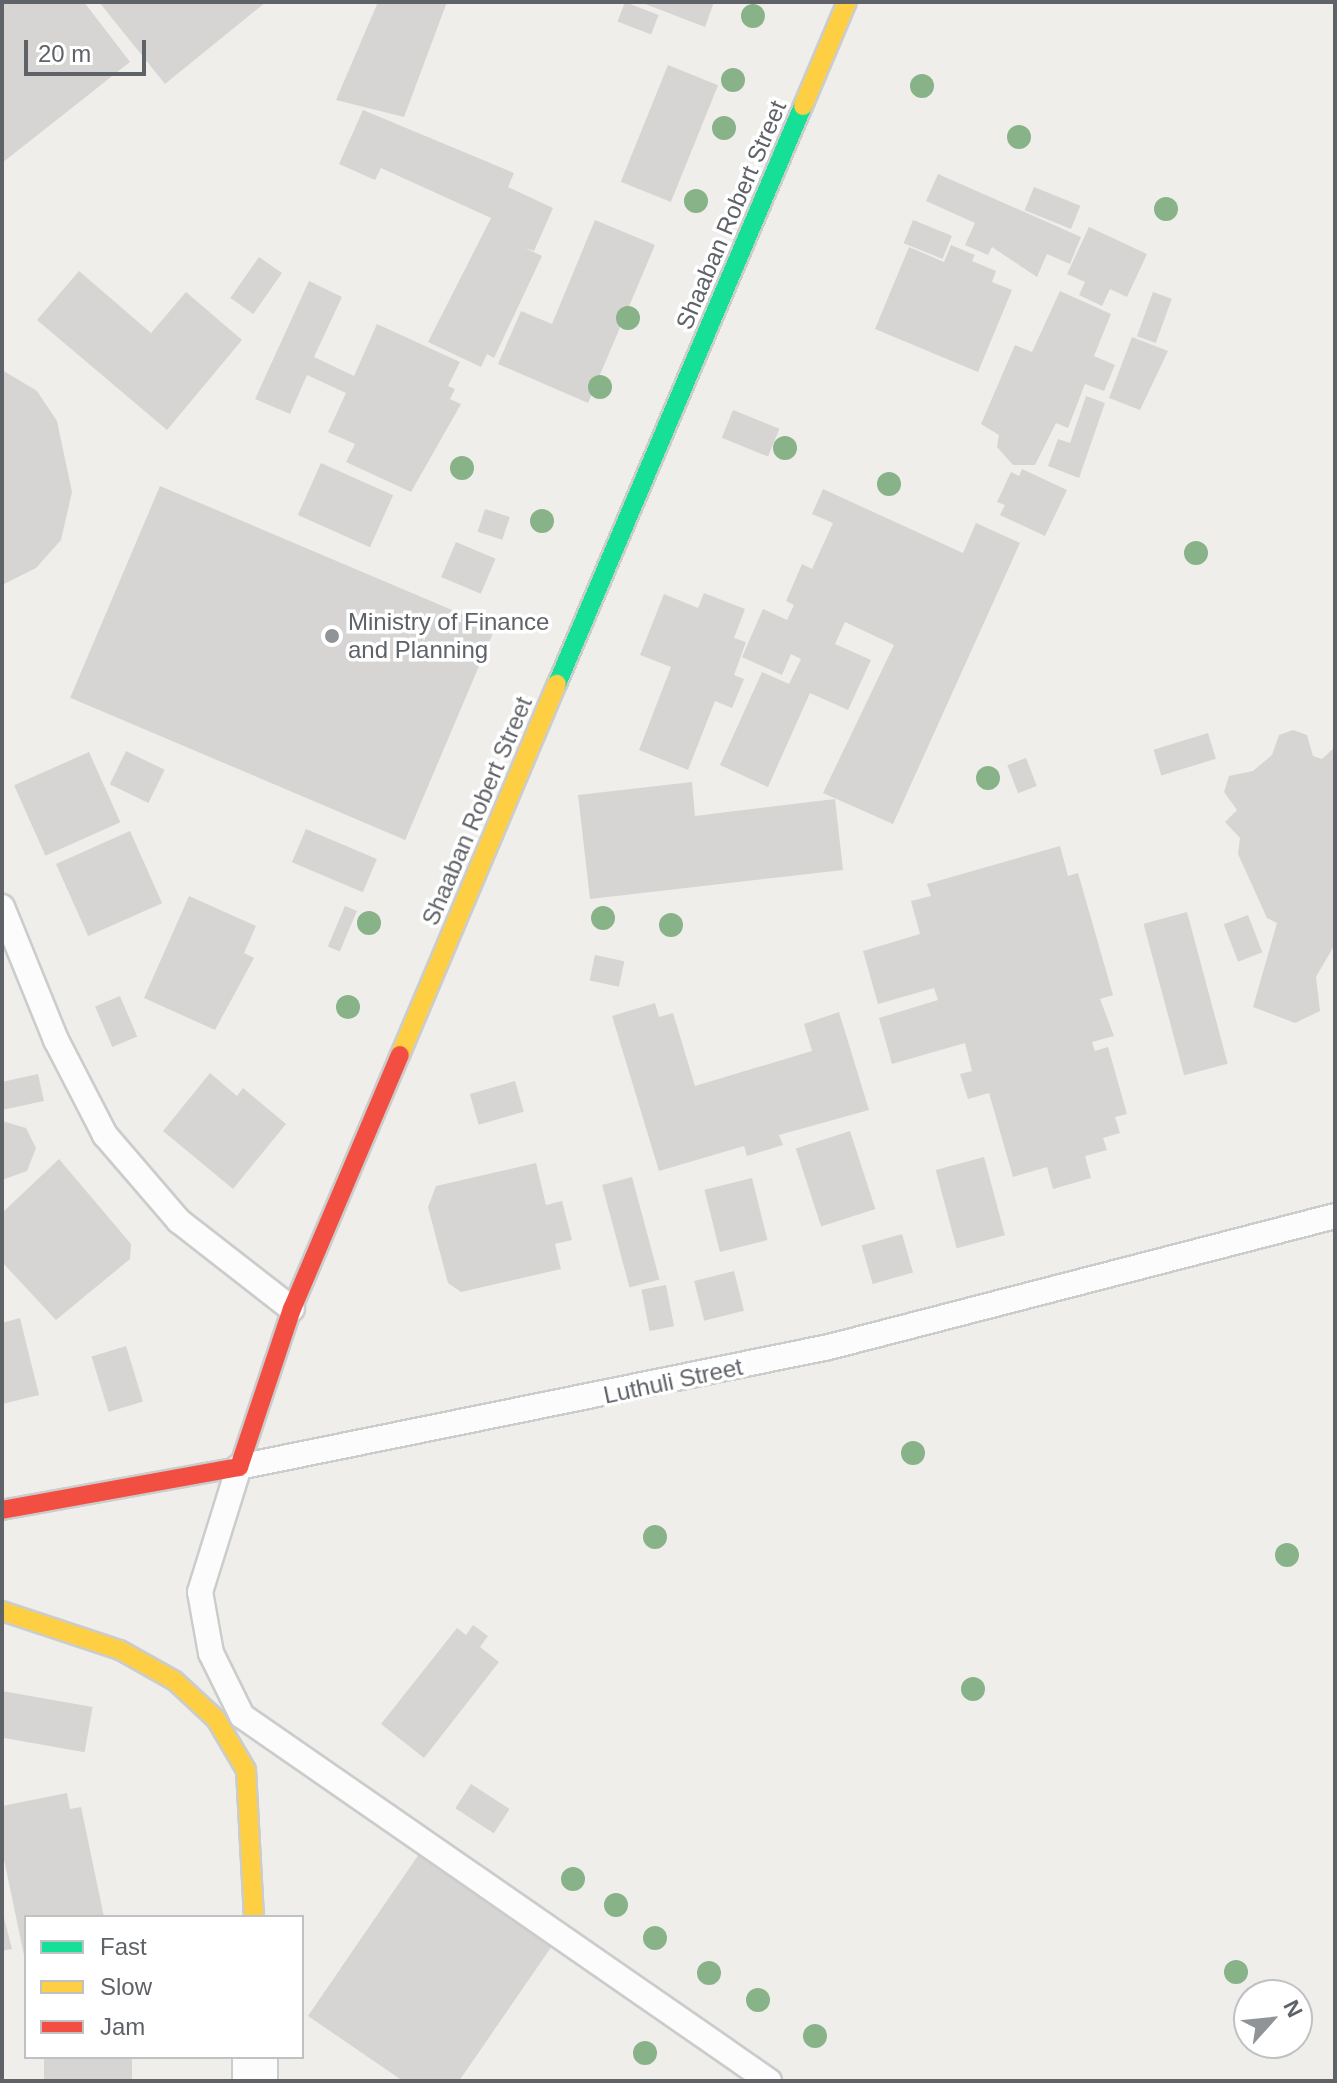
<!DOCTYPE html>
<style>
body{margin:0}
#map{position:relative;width:1337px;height:2083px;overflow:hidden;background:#efeeea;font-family:Helvetica,sans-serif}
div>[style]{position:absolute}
.building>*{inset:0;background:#d6d5d3;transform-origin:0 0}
.roads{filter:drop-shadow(2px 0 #cbcccc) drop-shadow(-2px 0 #cbcccc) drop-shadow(0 2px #cbcccc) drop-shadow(0 -2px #cbcccc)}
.lane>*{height:24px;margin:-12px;padding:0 12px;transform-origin:12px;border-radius:12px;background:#fdfcfc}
.street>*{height:44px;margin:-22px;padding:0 22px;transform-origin:22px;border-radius:22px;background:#fdfcfc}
.fast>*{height:18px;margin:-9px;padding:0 9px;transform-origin:9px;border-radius:9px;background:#16e098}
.slow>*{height:18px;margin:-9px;padding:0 9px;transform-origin:9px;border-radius:9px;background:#ffcf43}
.jam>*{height:18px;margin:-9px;padding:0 9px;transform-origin:9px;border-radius:9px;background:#f24e42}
.trees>*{width:24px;height:24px;margin:-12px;border-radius:50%;background:#88b388}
.dots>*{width:22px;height:22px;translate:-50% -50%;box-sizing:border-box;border:4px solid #fff;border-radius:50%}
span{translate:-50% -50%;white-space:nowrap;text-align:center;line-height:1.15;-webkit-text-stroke:7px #fff;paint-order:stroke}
.street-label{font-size:24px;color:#5f6368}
.poi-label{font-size:24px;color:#5f6368}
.left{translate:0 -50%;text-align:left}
.frame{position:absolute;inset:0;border:4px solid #5f6368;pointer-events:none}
.legend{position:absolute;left:24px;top:1915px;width:280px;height:144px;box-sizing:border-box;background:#fff;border:2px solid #bfc1c3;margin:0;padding:10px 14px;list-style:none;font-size:24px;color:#5f6368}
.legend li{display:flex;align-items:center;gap:16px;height:40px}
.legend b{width:40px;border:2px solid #bfc1c3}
.north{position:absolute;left:1233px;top:1979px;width:80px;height:80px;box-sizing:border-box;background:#fff;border:2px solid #bfc1c3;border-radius:50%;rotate:63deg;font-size:22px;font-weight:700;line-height:32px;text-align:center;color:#5f6368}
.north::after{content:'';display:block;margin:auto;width:28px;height:36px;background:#919496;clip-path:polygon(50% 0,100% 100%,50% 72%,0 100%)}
.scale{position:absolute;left:24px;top:40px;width:122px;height:36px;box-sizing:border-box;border:4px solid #5f6368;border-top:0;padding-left:10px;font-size:24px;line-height:28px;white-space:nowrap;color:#5f6368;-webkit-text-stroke:6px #fff;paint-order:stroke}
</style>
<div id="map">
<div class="building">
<i style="clip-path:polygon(2px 2px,84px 2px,130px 62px,2px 163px)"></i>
<i style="clip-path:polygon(99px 2px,266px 2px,165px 84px)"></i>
<i style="clip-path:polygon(378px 2px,447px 2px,404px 117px,336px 100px)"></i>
<i style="left:625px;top:2px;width:36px;height:21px;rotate:21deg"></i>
<i style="clip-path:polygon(640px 2px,714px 2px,705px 27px)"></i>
<i style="left:668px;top:65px;width:54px;height:126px;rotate:22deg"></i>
<i style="clip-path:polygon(363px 110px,514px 173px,508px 187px,553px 208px,534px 251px,525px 248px,542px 256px,494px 358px,487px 354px,481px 367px,428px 342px,491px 218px,381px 168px,375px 180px,339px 164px)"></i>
<i style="clip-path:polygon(938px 174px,1081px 237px,1070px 264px,1047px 254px,1037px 277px,992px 247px,988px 255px,965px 245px,975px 223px,926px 201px)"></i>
<i style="left:1034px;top:187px;width:50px;height:25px;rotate:22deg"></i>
<i style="clip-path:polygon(595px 220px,655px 245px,588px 403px,498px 364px,521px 311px,552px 324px)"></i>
<i style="left:913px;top:220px;width:42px;height:25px;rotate:22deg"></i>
<i style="clip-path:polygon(1089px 227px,1147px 254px,1127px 297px,1110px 289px,1102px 306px,1079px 295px,1085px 282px,1067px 274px)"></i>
<i style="clip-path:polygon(951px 245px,975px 255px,972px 261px,996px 271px,992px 282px,1012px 290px,978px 372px,875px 329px,909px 247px,944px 262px)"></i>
<i style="left:259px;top:257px;width:28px;height:50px;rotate:35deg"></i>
<i style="clip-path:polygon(79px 271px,151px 333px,186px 292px,242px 340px,167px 430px,37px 320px)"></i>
<i style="clip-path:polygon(309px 281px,342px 297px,314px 357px,354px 376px,377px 324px,460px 362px,448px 386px,455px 389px,450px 399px,461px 404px,411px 492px,346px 462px,355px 444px,328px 432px,346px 393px,307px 375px,290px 414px,255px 399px)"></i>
<i style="clip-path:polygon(1060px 291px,1111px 314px,1094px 356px,1115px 365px,1104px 391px,1085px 384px,1068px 428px,1056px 423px,1035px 465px,1013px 465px,997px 447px,999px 435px,981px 424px,1015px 345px,1032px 352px)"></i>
<i style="left:1153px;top:292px;width:20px;height:47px;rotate:20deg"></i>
<i style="clip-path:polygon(1132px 337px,1168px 351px,1140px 410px,1109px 398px)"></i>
<i style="clip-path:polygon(2px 370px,37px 391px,57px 421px,72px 492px,61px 540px,36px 568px,2px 585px)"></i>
<i style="clip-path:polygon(1086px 396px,1105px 403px,1079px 478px,1048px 466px,1058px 439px,1070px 443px)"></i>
<i style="left:733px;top:410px;width:50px;height:30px;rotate:22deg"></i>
<i style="left:321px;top:463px;width:79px;height:57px;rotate:24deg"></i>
<i style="clip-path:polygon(1022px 469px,1067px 490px,1045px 536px,1000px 515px,1005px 505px,997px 502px,1011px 472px,1019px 476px)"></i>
<i style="left:160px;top:486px;width:364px;height:230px;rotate:23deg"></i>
<i style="clip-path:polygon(823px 489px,963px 553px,976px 523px,1020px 543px,893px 824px,823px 793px,894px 645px,845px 622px,835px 644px,871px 660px,848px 710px,810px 693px,768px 787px,720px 765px,762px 672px,789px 684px,801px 659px,791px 654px,782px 675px,742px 657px,763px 609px,787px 620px,794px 605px,786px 601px,802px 564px,812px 569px,833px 523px,812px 514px)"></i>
<i style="left:485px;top:509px;width:26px;height:24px;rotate:18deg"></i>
<i style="left:456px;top:542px;width:43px;height:38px;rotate:23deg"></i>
<i style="clip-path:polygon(704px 593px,745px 609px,734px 638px,746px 642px,734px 675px,744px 679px,732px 708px,715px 701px,688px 770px,639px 750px,671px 667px,640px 655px,664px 594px,698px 608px)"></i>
<i style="clip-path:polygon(1293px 730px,1307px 735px,1313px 756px,1322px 759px,1335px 747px,1335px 944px,1316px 977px,1320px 1011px,1295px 1023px,1253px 1007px,1277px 923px,1267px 918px,1238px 854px,1240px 838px,1225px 822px,1237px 810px,1224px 792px,1229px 776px,1253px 771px,1272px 755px,1279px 735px)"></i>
<i style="left:1208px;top:733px;width:27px;height:57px;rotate:73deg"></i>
<i style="left:126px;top:751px;width:43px;height:37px;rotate:26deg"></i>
<i style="left:89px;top:752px;width:77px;height:82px;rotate:66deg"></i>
<i style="left:1026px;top:758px;width:30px;height:20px;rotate:69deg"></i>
<i style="clip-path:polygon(692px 782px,695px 816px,835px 799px,843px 870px,590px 899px,578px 795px)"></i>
<i style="left:306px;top:829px;width:77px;height:36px;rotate:23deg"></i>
<i style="left:130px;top:831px;width:79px;height:81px;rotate:66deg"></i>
<i style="clip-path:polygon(1060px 846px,1068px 876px,1078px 873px,1113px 995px,1100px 999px,1114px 1036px,1092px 1042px,1095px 1051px,1108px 1047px,1127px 1114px,1115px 1117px,1120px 1133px,1103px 1138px,1107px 1150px,1085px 1156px,1091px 1178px,1053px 1189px,1047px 1167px,1013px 1177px,989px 1093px,968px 1099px,960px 1074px,972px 1071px,965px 1043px,892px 1064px,879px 1018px,938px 1000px,934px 988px,878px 1004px,863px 951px,920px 934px,911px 901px,931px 896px,927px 884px)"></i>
<i style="clip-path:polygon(189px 896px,256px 926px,244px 953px,254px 958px,215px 1030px,144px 998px)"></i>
<i style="left:345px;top:906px;width:13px;height:44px;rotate:23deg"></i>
<i style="left:1187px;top:912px;width:157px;height:45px;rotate:75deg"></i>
<i style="left:1248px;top:915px;width:40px;height:26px;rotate:69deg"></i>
<i style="left:595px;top:955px;width:30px;height:26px;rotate:12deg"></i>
<i style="left:120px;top:996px;width:44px;height:27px;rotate:67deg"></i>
<i style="clip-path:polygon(655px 1003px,659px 1017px,673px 1013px,695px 1086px,812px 1051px,804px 1024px,839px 1012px,869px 1110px,779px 1135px,783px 1145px,747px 1156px,744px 1146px,659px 1171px,612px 1016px)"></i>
<i style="clip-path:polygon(210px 1073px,237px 1096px,243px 1088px,286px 1124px,233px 1189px,163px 1131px)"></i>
<i style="clip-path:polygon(38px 1074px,44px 1101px,2px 1110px,2px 1082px)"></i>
<i style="left:515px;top:1081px;width:32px;height:47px;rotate:74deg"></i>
<i style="clip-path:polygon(2px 1121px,26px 1128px,36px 1148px,27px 1171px,2px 1180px)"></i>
<i style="left:850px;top:1131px;width:82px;height:57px;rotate:72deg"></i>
<i style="left:984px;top:1157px;width:81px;height:50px;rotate:75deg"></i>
<i style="clip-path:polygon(59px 1159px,131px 1244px,130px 1259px,56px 1320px,2px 1262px,2px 1213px)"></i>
<i style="clip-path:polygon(536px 1163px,546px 1205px,562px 1201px,572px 1240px,555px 1244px,561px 1269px,461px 1292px,448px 1283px,428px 1207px,436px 1186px)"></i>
<i style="left:632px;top:1177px;width:106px;height:31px;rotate:75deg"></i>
<i style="left:752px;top:1178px;width:64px;height:49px;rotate:76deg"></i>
<i style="left:902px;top:1234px;width:40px;height:42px;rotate:74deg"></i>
<i style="left:734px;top:1271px;width:41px;height:41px;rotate:76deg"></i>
<i style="left:666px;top:1285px;width:42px;height:25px;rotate:79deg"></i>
<i style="clip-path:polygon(20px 1318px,39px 1395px,2px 1404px,2px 1323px)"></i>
<i style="left:126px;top:1346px;width:58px;height:36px;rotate:73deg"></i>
<i style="clip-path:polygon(473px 1625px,488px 1636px,480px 1647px,499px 1662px,424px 1758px,381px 1724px,457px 1628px,466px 1635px)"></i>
<i style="left:2px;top:1691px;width:92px;height:46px;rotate:10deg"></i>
<i style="left:471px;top:1784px;width:46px;height:29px;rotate:33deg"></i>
<i style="clip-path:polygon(67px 1793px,70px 1809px,81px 1807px,104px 1917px,26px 1917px,25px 1960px,2px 1850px,2px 1806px)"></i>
<i style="clip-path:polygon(419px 1854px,552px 1946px,459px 2081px,403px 2081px,308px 2016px)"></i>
<i style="clip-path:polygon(2px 1910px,12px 1949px,2px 1951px)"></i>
<i style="left:44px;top:2057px;width:88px;height:25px"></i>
</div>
<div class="roads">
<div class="lane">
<i style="left:2px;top:907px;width:144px;rotate:67.9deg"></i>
<i style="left:56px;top:1040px;width:107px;rotate:62.7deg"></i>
<i style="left:105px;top:1135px;width:113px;rotate:49.3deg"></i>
<i style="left:179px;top:1221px;width:143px;rotate:37.9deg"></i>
<i style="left:769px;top:2081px;width:641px;rotate:-145.29deg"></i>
<i style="left:242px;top:1716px;width:70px;rotate:-116.2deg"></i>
<i style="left:211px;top:1653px;width:62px;rotate:-100.2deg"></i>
<i style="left:200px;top:1592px;width:131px;rotate:-72.7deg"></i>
<i style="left:239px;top:1467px;width:602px;rotate:-11.5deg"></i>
<i style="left:829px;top:1347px;width:523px;rotate:-14.51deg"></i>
</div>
<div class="street">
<i style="left:255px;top:2057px;width:24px;rotate:90deg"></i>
</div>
<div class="fast">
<i style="left:557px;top:684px;width:628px;rotate:-66.95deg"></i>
</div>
<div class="slow">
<i style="left:803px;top:106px;width:113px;rotate:-67.1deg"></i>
<i style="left:400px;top:1055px;width:403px;rotate:-67.1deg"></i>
<i style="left:2px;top:1611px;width:124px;rotate:18.3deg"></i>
<i style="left:120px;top:1650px;width:63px;rotate:29.4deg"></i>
<i style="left:175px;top:1681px;width:56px;rotate:42.8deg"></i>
<i style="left:216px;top:1719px;width:59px;rotate:59.5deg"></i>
<i style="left:246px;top:1770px;width:147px;rotate:86.9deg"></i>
</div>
<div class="jam">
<i style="left:2px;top:1510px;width:241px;rotate:-10.3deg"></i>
<i style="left:239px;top:1467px;width:167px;rotate:-71.5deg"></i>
<i style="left:292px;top:1309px;width:276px;rotate:-67deg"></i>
</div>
</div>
<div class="trees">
<i style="left:753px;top:16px"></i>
<i style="left:733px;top:80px"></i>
<i style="left:922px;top:86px"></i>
<i style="left:724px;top:128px"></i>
<i style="left:1019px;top:137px"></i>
<i style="left:696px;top:201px"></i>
<i style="left:1166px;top:209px"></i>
<i style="left:628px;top:318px"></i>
<i style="left:600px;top:387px"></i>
<i style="left:785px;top:448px"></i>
<i style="left:462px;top:468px"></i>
<i style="left:889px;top:484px"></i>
<i style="left:542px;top:521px"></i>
<i style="left:1196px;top:553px"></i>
<i style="left:988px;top:778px"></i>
<i style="left:603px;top:918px"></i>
<i style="left:369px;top:923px"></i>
<i style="left:671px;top:925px"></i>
<i style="left:348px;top:1007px"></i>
<i style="left:913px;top:1453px"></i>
<i style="left:655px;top:1537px"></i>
<i style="left:1287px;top:1555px"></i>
<i style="left:973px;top:1689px"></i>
<i style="left:573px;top:1879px"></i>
<i style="left:616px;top:1905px"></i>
<i style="left:655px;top:1938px"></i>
<i style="left:1236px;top:1972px"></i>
<i style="left:709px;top:1973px"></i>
<i style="left:758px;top:2000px"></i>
<i style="left:815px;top:2036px"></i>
<i style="left:645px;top:2053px"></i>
</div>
<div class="dots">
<i style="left:332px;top:636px;background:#919496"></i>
</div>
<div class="street-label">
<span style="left:731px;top:215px;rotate:-67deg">Shaaban Robert Street</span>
<span style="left:477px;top:811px;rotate:-67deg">Shaaban Robert Street</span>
<span style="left:673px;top:1381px;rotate:-12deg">Luthuli Street</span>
</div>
<div class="poi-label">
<span class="left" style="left:348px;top:636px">Ministry of Finance<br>and Planning</span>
</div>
<div class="frame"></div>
<ul class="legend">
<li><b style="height:10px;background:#16e098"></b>Fast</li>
<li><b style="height:10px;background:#ffcf43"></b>Slow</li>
<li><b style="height:10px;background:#f24e42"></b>Jam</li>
</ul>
<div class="north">N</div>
<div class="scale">20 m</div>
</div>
